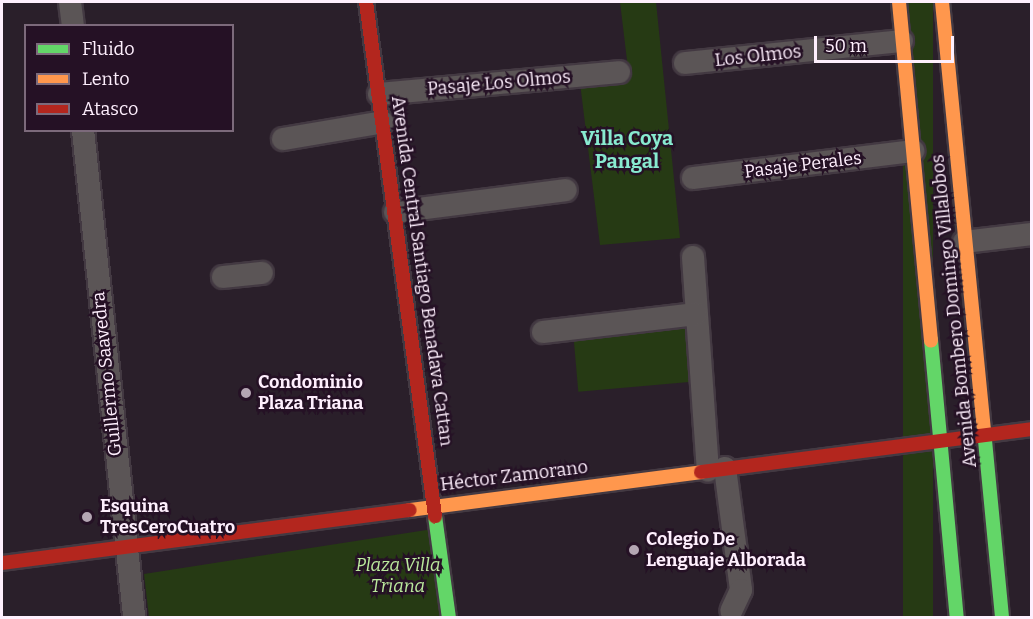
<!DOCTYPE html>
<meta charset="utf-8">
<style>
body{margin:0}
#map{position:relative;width:1033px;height:619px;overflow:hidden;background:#2a1f2a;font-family:Bitter,serif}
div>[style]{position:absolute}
.green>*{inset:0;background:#263a14;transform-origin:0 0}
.roads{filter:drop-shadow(2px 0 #433942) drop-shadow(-2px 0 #433942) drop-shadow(0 2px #433942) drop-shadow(0 -2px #433942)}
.street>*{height:22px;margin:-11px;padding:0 11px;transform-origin:11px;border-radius:11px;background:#5b5556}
.fast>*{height:14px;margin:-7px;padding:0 7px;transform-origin:7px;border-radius:7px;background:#63d668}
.slow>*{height:14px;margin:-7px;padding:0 7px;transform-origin:7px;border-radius:7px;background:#ff974d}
.jam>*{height:14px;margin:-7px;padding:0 7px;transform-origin:7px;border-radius:7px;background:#b3261e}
.dots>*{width:16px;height:16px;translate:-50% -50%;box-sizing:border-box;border:3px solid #251125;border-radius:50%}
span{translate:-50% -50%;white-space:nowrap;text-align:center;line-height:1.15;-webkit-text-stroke:5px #251125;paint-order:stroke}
.street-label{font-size:18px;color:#feeffd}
.poi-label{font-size:18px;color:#feeffd;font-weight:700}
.left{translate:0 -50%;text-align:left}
.park-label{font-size:18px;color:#bbea9d;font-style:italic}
.neighbourhood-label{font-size:20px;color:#88ead0;font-weight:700}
.frame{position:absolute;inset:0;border:3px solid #feeffd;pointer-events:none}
.legend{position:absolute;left:24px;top:24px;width:210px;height:108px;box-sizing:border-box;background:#251125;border:2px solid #7c6a7b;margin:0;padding:8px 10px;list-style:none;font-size:18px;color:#feeffd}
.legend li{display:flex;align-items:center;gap:12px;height:30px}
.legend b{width:30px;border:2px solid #7c6a7b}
.scale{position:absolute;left:814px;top:36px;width:140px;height:27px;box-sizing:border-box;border:3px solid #feeffd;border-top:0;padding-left:8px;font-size:18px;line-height:21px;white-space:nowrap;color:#feeffd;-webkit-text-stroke:4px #251125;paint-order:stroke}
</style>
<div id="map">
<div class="green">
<i style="clip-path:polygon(620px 2px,656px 2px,680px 238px,600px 245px,580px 83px,629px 77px)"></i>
<i style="left:903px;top:2px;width:30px;height:618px"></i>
<i style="left:687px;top:326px;width:56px;height:114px;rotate:85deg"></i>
<i style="clip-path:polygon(433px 529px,447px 617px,149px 617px,144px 574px)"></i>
</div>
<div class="roads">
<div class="street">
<i style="left:70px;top:2px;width:24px;rotate:83deg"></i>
<i style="left:685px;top:63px;width:218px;rotate:-5.8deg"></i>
<i style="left:379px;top:94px;width:241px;rotate:-5.2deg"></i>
<i style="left:83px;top:130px;width:491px;rotate:84deg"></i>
<i style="left:283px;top:139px;width:101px;rotate:-9.6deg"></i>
<i style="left:693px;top:178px;width:222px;rotate:-7deg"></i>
<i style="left:395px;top:212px;width:172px;rotate:-7.3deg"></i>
<i style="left:964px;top:242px;width:68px;rotate:-6.7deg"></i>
<i style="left:693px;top:257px;width:214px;rotate:86deg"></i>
<i style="left:223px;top:277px;width:39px;rotate:-6deg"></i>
<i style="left:543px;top:332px;width:154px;rotate:-6.7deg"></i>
<i style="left:725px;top:468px;width:123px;rotate:82.5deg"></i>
<i style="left:741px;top:590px;width:23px;rotate:115deg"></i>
</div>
<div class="fast">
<i style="left:931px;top:340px;width:279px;rotate:84.7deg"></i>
<i style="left:984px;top:430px;width:189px;rotate:84.5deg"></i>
<i style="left:435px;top:516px;width:103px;rotate:82.2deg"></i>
</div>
<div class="slow">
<i style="left:899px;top:2px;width:340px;rotate:84.6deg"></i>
<i style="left:942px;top:2px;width:430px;rotate:84.4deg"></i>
<i style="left:410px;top:510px;width:293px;rotate:-7.4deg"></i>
</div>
<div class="jam">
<i style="left:366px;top:2px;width:519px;rotate:82.35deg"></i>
<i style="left:701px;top:472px;width:334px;rotate:-7.4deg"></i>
<i style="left:2px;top:563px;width:411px;rotate:-7.4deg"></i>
</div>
</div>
<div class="dots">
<i style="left:246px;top:393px;background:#b4a6b3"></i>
<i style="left:87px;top:517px;background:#b4a6b3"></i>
<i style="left:634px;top:550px;background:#b4a6b3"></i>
</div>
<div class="street-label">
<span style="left:758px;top:56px;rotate:-6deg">Los Olmos</span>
<span style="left:499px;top:83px;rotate:-5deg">Pasaje Los Olmos</span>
<span style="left:803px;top:165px;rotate:-7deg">Pasaje Perales</span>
<span style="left:422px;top:271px;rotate:82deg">Avenida Central Santiago Benadava Cattan</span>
<span style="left:954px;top:311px;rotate:-96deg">Avenida Bombero Domingo Villalobos</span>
<span style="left:107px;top:374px;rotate:-96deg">Guillermo Saavedra</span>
<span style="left:514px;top:476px;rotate:-7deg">Héctor Zamorano</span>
</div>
<div class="poi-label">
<span class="left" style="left:258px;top:393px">Condominio<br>Plaza Triana</span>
<span class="left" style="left:100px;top:517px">Esquina<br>TresCeroCuatro</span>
<span class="left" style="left:646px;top:550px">Colegio De<br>Lenguaje Alborada</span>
</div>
<div class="park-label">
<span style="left:398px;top:576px">Plaza Villa<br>Triana</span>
</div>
<div class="neighbourhood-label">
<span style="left:627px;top:150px">Villa Coya<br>Pangal</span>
</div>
<div class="frame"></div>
<ul class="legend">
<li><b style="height:8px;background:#63d668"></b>Fluido</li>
<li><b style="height:8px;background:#ff974d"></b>Lento</li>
<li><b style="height:8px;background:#b3261e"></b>Atasco</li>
</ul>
<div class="scale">50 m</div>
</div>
